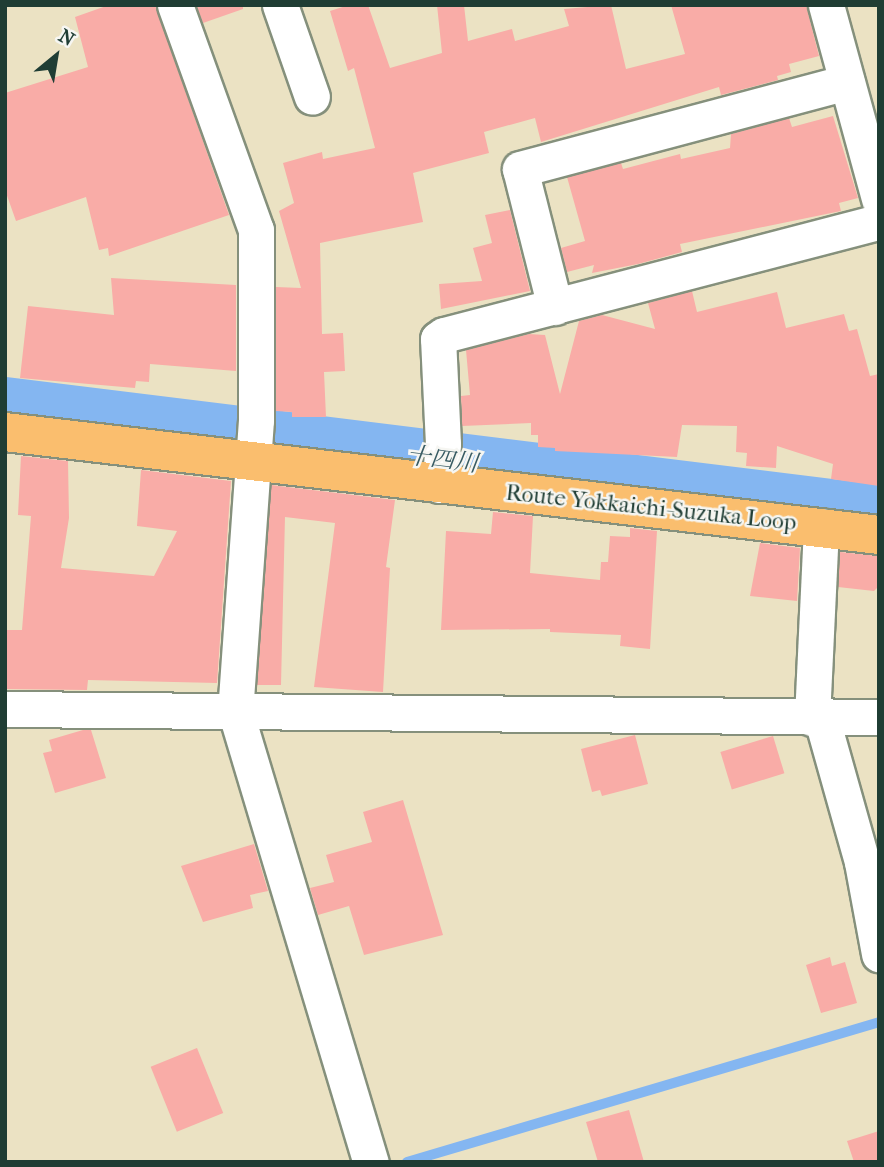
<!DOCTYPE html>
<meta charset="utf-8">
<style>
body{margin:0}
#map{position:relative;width:884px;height:1167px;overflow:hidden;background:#ebe2c3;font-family:"IM FELL French Canon","Noto Serif JP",serif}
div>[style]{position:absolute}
.stream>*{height:10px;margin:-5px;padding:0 5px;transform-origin:5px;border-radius:5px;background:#84b6f1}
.river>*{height:58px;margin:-29px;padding:0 29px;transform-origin:29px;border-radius:29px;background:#84b6f1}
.building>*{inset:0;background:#f9aca7;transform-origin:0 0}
.roads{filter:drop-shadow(2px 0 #85907c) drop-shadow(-2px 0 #85907c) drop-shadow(0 2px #85907c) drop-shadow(0 -2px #85907c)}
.street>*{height:35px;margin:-17.5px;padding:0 17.5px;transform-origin:17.5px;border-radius:17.5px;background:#fff}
.primary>*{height:38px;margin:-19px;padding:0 19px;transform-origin:19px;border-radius:19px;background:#fabe6e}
span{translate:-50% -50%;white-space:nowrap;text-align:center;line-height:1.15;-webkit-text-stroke:5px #f6f6f2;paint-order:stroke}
.street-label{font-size:23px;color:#1f3d34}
.water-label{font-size:24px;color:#385b63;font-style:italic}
.frame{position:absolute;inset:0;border:7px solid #1f3d34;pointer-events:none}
.north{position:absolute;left:21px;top:21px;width:70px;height:70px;-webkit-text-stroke:5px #f6f6f2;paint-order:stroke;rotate:30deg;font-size:19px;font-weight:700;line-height:28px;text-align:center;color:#1f3d34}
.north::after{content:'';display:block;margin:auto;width:24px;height:32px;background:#1f3d34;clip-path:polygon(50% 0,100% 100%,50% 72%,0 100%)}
</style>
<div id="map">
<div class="stream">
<i style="left:407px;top:1162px;width:492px;rotate:-16.5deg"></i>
</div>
<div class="river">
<i style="left:5px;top:406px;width:881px;rotate:7.04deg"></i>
</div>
<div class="building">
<i style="clip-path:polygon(109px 5px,155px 5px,229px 215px,109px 256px,108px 248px,99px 250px,86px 197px,16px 221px,5px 190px,5px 93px,88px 67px,75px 17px)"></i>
<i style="clip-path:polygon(196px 5px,243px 5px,243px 9px,203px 23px)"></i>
<i style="clip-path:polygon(349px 5px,368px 5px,390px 68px,442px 53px,437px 5px,464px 5px,468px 41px,512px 29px,515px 41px,569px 26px,564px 9px,611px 5px,626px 69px,685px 54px,671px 5px,806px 5px,819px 56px,789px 64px,791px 72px,777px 76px,778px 80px,721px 95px,719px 87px,541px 142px,535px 118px,484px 132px,489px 153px,413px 173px,423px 222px,320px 243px,322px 334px,343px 333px,345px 371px,324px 372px,326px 417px,292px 417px,292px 412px,276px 411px,276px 287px,301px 288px,279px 211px,294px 203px,283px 163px,322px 152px,323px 159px,375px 148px,354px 68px,348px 71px,330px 11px)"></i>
<i style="clip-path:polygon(833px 116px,858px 198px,839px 203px,841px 211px,680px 244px,682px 252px,638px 264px,592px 273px,594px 265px,567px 272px,561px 248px,585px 241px,567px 177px,621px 163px,623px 169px,680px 154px,681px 159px,730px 148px,731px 134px,789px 118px,792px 127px)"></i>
<i style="clip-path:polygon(510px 210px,530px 291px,441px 309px,439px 284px,482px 281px,473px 248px,492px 243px,485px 215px)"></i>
<i style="clip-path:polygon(111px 278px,236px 285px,236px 371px,150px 364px,149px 382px,136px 381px,135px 388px,20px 378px,28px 306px,114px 315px)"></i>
<i style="clip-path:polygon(692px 291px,697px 312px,777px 292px,786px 328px,844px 314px,849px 331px,857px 329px,870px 376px,879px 374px,879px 486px,831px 479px,833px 464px,777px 446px,776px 468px,746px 466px,747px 453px,736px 452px,737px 426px,682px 425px,677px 457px,555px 451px,555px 448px,538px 447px,538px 435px,531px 435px,531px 423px,462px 426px,461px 396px,470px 395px,466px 350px,529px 334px,545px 335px,560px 394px,579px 321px,602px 315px,655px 329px,648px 303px)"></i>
<i style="clip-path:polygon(21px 456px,68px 461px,69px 518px,61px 568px,154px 576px,177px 531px,137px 526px,141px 470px,231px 481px,217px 683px,88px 680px,87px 690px,5px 689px,5px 630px,22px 630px,31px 516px,18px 515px)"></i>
<i style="clip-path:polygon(271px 485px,395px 500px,386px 567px,390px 568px,383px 692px,314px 687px,335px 523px,285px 517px,281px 685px,257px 685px)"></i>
<i style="clip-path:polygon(493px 512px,533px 516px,530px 573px,600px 580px,601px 562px,608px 562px,610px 536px,630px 537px,630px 528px,657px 531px,650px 649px,620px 646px,621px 635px,550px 632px,550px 629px,441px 630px,446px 531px,491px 534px)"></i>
<i style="clip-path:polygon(760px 543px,800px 548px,797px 601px,750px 596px)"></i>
<i style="clip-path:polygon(840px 552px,879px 556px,879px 586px,874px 591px,838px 587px)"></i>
<i style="clip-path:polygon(83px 730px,91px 730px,106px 778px,55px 793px,43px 753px,52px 751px,49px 740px)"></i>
<i style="clip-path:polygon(635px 735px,648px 784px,602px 796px,600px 790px,592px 792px,581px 749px)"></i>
<i style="left:773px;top:736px;width:39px;height:55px;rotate:73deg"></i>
<i style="clip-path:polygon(403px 800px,443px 935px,364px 955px,349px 906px,318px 915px,310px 888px,334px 882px,326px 855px,372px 842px,363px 812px)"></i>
<i style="clip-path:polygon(254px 844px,268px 891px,250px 895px,253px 908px,203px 922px,181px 866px)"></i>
<i style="clip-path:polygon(830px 957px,832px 966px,845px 962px,857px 1003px,821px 1013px,806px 965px)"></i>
<i style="left:197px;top:1048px;width:70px;height:50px;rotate:68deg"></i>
<i style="clip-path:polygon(629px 1110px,644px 1162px,598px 1162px,586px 1122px)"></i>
<i style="clip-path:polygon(879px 1131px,879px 1162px,854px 1162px,847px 1141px)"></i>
</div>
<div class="roads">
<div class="street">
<i style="left:175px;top:5px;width:239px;rotate:70.2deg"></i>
<i style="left:256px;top:230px;width:190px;rotate:90deg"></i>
<i style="left:256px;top:420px;width:291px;rotate:94.1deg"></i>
<i style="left:235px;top:710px;width:472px;rotate:73.3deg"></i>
<i style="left:280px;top:5px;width:97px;rotate:70.8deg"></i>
<i style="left:826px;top:5px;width:201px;rotate:74.7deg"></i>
<i style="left:555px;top:307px;width:142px;rotate:-104.2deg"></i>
<i style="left:520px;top:169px;width:338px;rotate:-14.9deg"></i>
<i style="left:439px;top:485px;width:41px;rotate:-84.4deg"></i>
<i style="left:443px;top:444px;width:105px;rotate:-92.7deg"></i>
<i style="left:438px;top:339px;width:7px;rotate:-34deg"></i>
<i style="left:444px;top:335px;width:449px;rotate:-14.6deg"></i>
<i style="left:5px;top:709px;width:874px;rotate:0.52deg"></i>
<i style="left:821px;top:716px;width:152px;rotate:74.3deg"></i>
<i style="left:862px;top:862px;width:94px;rotate:79.5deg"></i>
<i style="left:812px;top:718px;width:192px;rotate:-87.3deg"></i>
</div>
<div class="primary">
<i style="left:5px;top:432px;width:880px;rotate:6.72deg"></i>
</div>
</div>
<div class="street-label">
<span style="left:651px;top:508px;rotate:6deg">Route Yokkaichi-Suzuka Loop</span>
</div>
<div class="water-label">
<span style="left:442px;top:460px;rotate:7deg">十四川</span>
</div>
<div class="frame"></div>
<div class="north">N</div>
</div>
